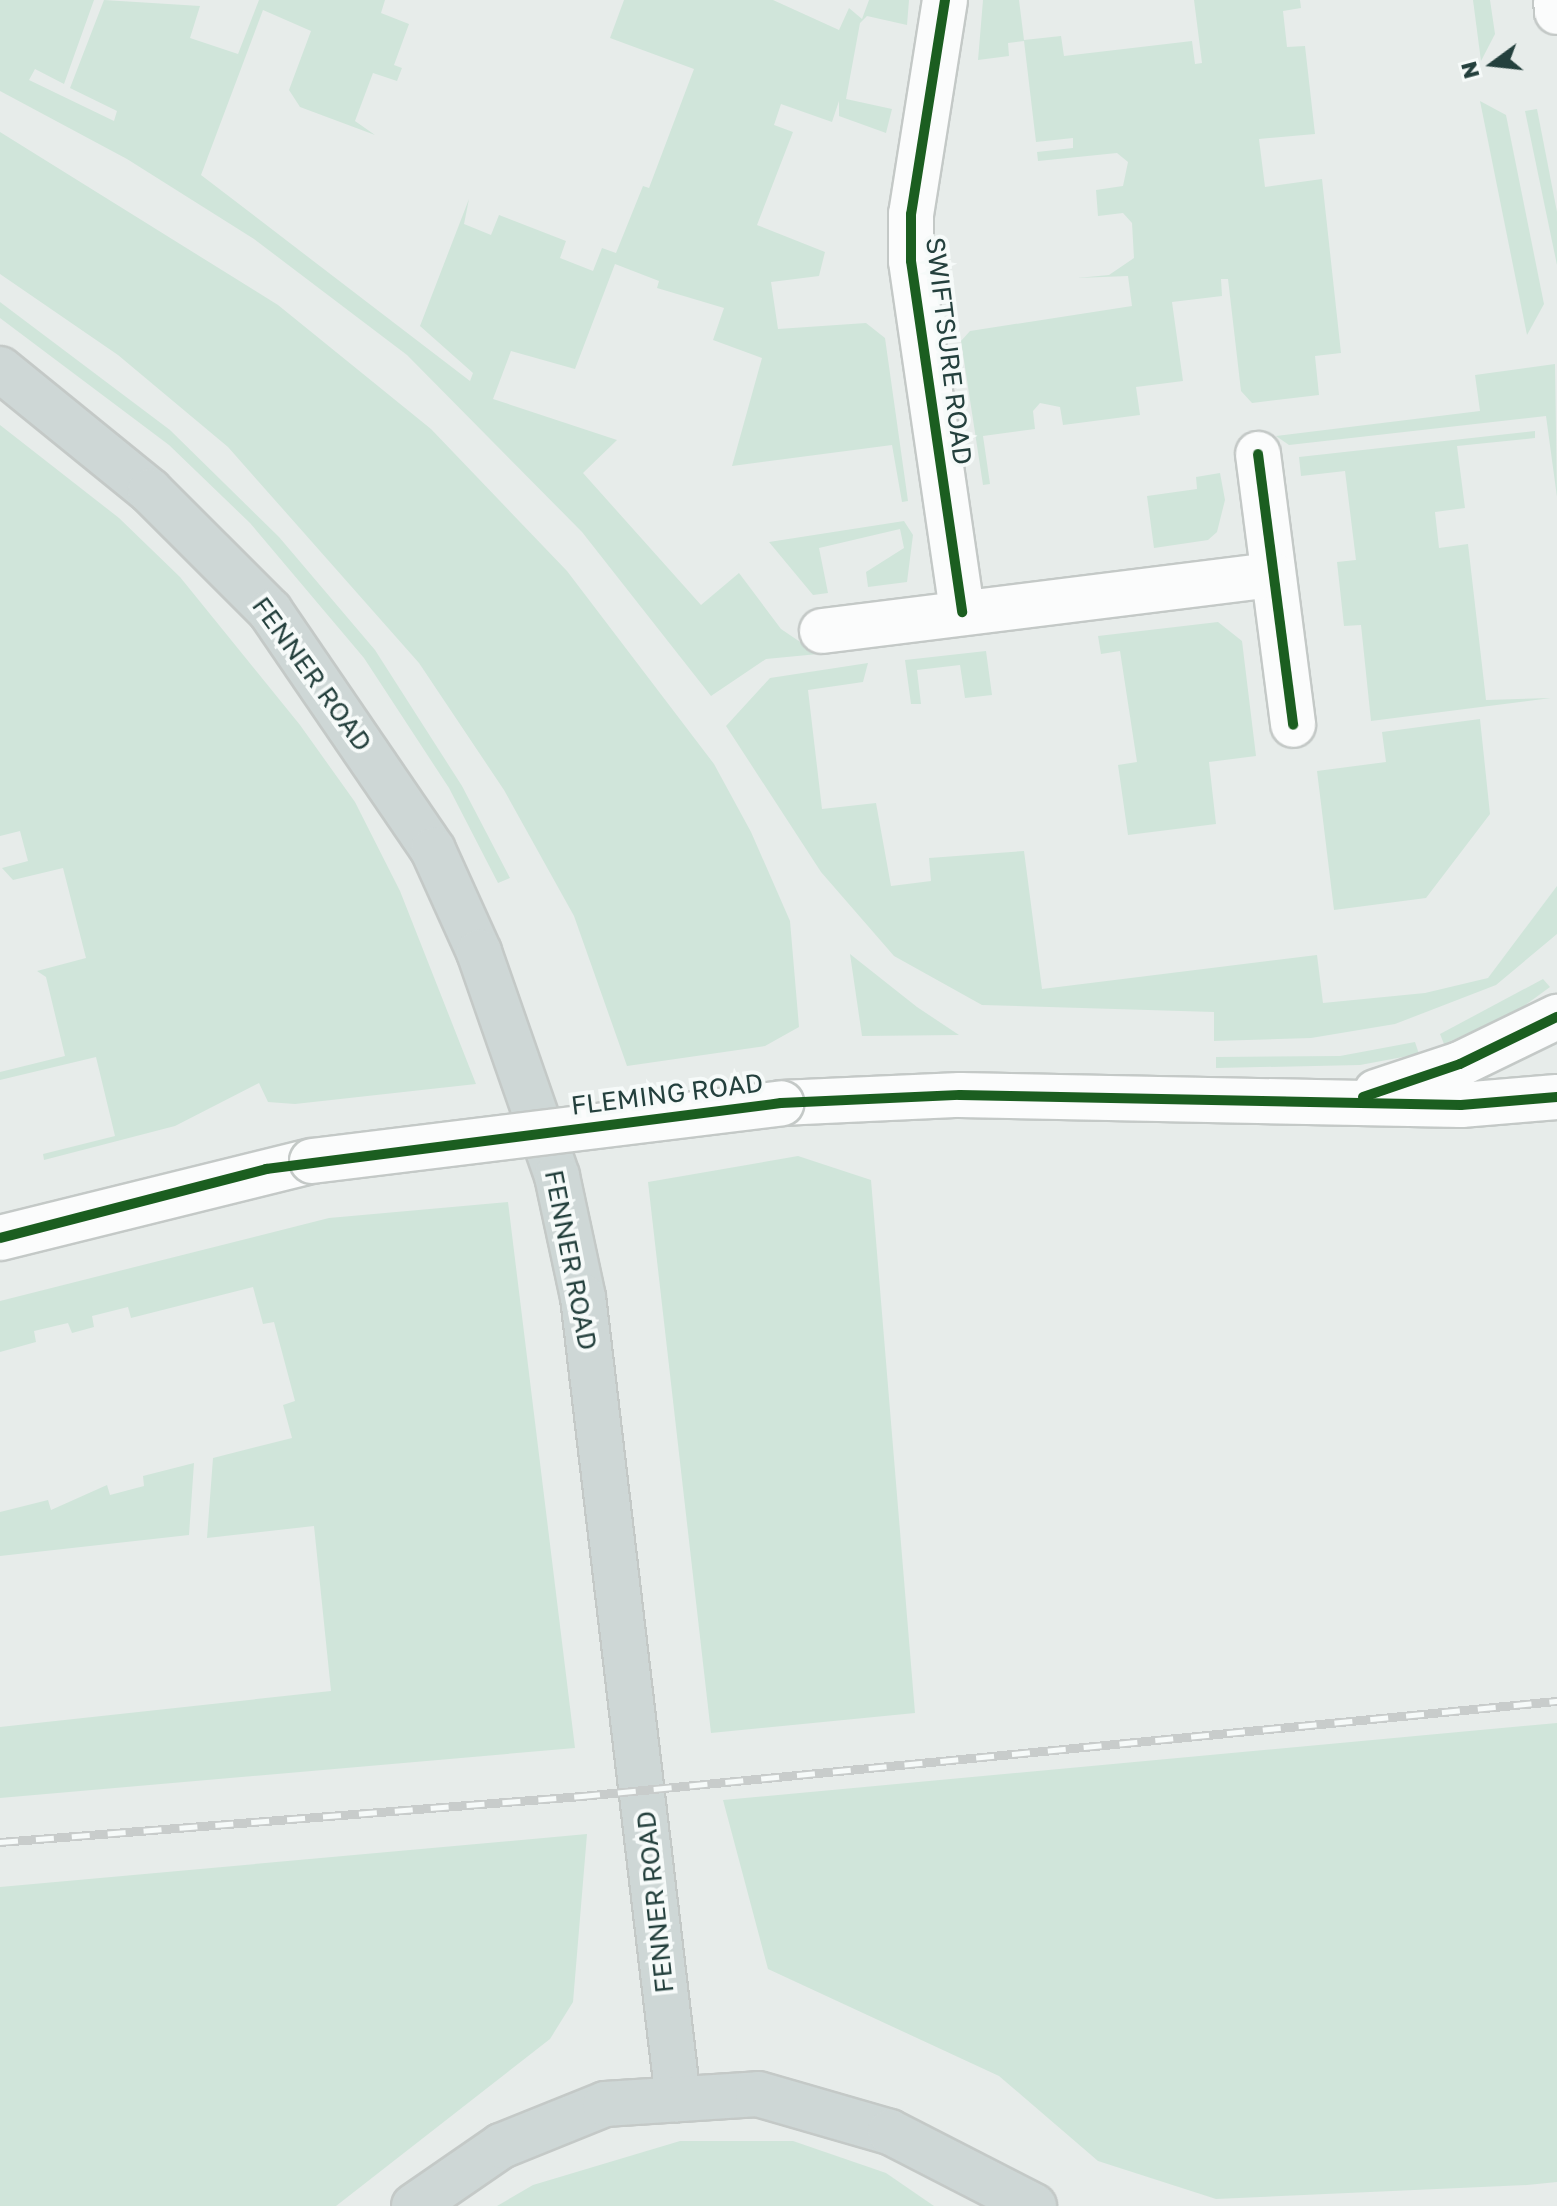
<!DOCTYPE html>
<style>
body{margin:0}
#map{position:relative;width:1557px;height:2206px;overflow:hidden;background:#e7ecea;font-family:"Golos Text",sans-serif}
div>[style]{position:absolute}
.green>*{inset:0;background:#d0e5da}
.roads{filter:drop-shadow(2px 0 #c4c9c7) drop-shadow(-2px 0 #c4c9c7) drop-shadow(0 2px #c4c9c7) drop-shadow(0 -2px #c4c9c7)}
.minor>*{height:44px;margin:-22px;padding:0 22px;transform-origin:22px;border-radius:22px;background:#fbfcfc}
.major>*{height:44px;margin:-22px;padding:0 22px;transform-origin:22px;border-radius:22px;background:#ced7d6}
.rail>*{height:9px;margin-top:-4.5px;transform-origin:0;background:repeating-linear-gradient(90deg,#f6faf9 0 18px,#c8cccb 0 36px);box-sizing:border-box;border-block:2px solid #c8cccb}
.bridges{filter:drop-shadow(2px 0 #c4c9c7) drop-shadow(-2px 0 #c4c9c7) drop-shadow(0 2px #c4c9c7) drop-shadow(0 -2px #c4c9c7)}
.minor-bridge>*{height:44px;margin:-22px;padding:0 22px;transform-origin:22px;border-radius:22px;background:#fbfcfc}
.cycleway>*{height:10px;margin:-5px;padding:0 5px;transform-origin:5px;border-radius:5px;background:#1b5e20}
span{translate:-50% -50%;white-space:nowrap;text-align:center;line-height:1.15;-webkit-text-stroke:8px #f6faf9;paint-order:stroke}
.street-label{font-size:26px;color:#24403d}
.north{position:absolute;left:1453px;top:24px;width:80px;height:80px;-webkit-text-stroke:6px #f6faf9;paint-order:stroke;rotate:255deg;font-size:22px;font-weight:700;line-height:32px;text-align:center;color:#24403d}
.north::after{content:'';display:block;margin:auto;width:28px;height:36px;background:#24403d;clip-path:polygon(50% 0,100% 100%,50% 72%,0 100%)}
</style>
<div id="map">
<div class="green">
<i style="clip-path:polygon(0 0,94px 0,64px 84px,35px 69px,29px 80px,114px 121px,117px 111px,70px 88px,104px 0,200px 6px,190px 38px,238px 54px,259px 0,385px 0,381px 13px,409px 24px,394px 65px,402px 68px,397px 81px,373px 73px,355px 121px,375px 135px,300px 107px,289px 90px,311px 31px,263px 10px,201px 175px,470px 381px,473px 373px,420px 326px,469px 199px,464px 224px,491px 235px,499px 215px,566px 241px,560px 258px,593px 271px,602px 248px,616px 253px,643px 186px,649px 188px,694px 69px,610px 38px,624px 0,773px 0,839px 30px,849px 8px,862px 19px,869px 0,909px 0,907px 25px,867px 16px,860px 23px,846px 99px,892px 109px,886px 133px,839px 116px,839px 101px,832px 122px,781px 104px,774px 125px,793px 132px,757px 225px,825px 252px,819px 276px,771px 282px,778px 329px,866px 323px,885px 338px,908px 501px,902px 502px,892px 445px,732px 466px,762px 358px,713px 340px,724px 308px,657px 288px,659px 281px,615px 264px,575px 369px,511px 351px,493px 399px,617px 440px,583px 473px,701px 605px,739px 573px,781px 629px,818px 654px,766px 659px,711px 696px,582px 532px,407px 355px,254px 239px,127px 159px,0 91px)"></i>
<i style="clip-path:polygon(983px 0,1019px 0,1024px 40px,1061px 36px,1064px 56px,1192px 41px,1195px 64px,1202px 63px,1194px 0,1300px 0,1301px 8px,1283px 11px,1287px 47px,1305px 46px,1315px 134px,1259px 139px,1265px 187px,1322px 179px,1341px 353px,1315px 356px,1319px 395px,1252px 403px,1241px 391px,1228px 279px,1221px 279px,1222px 296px,1172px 302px,1183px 381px,1136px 387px,1140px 415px,1063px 425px,1060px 407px,1040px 403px,1033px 411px,1035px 429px,983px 436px,990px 484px,983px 485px,961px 341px,970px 331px,1132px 306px,1128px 276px,1077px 278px,1109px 275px,1134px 258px,1132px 223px,1123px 213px,1098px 216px,1096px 190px,1123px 186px,1128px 162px,1117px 153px,1038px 161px,1037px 152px,1073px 148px,1073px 138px,1036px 142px,1024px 41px,1008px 43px,1009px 56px,978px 60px)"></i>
<i style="clip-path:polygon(1473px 0,1490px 0,1495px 34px,1481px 61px)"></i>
<i style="clip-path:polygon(1480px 101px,1506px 115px,1544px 304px,1527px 335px)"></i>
<i style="clip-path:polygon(1537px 109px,1557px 212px,1557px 265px,1525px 111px)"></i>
<i style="clip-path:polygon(0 132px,278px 305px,431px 429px,567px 571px,714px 764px,751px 832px,790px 921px,799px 1027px,765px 1046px,627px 1066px,574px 916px,504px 790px,419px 663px,228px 447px,118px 355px,0 274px)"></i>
<i style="clip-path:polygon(0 302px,170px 430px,279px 537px,375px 650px,462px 786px,510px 878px,498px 883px,449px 788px,364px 658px,250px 523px,169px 445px,0 318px)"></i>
<i style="clip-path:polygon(1555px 364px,1557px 497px,1546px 416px,1289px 445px,1276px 436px,1480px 411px,1475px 375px)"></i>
<i style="clip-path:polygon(0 425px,119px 518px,180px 577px,300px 725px,355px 802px,400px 891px,476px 1084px,295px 1104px,268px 1102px,259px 1083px,175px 1126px,44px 1160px,43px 1154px,115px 1136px,96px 1057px,0 1080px,0 1072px,65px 1056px,46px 977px,37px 971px,86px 958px,63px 868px,13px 880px,2px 868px,28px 861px,20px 831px,0 836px)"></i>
<i style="clip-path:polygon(1535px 431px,1535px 438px,1457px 446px,1465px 508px,1435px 512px,1439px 548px,1468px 544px,1486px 700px,1551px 698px,1371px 721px,1361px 625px,1344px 626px,1337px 562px,1356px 560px,1345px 471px,1301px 476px,1299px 457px)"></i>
<i style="clip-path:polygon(1220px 473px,1225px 500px,1217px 532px,1208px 540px,1154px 548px,1147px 496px,1197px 489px,1196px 477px)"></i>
<i style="clip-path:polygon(904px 521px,913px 535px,907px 582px,868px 587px,866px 572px,904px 548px,900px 529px,819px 548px,828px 593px,813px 595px,769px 542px)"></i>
<i style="clip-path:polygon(1218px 622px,1242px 641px,1256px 756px,1209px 762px,1216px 824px,1128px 835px,1118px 765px,1137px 762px,1120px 651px,1101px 654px,1098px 636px)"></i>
<i style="clip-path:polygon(986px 651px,992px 695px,965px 698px,960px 665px,917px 670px,921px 704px,911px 704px,905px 660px)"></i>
<i style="clip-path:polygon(868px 663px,863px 682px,808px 690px,822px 809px,876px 803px,891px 886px,931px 881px,929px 858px,1024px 851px,1042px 989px,1317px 955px,1323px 1003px,1425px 993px,1488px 978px,1557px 886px,1557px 934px,1496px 985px,1395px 1024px,1311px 1038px,1214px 1041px,1214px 1012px,982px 1005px,894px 956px,821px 872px,726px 726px,770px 678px)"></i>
<i style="clip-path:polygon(1480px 719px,1490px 814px,1426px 898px,1334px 910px,1317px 771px,1386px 762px,1382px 732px)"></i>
<i style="clip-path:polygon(850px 954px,917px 1007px,959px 1035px,862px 1036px)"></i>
<i style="clip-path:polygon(1543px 979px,1550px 987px,1516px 1012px,1444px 1044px,1440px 1034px)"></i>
<i style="clip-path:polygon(1415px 1042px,1419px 1054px,1360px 1065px,1216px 1068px,1216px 1057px,1340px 1056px)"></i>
<i style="clip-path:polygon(798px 1156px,871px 1180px,915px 1713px,711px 1733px,648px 1182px)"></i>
<i style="clip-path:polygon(508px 1202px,575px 1748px,0 1798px,0 1727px,331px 1691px,314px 1526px,207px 1538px,213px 1458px,292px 1438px,283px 1405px,295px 1401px,274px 1322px,263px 1324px,253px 1287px,131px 1318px,128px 1307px,92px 1316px,94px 1327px,72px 1333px,68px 1323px,34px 1331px,36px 1342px,0 1352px,0 1301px,329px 1218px)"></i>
<i style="clip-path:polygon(194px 1463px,189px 1535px,0 1556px,0 1512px,48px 1500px,51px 1510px,107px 1485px,110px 1495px,144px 1486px,143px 1476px)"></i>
<i style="clip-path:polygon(1557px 1723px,1557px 2182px,1527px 2185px,1216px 2199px,1098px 2161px,999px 2076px,768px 1969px,723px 1800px)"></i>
<i style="clip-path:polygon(587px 1834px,573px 2002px,550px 2039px,336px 2206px,0 2206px,0 1887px)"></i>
<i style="clip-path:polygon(680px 2141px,793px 2141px,886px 2173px,934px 2206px,497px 2206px,533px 2185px)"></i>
</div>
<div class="roads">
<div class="minor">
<i style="left:945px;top:0;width:217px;rotate:99deg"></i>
<i style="left:911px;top:214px;width:47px;rotate:90deg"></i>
<i style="left:911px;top:261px;width:355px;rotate:81.7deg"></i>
<i style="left:1556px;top:0;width:12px;rotate:85deg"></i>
<i style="left:1258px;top:454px;width:273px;rotate:82.6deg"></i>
<i style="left:822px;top:631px;width:454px;rotate:-7.1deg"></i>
<i style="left:1376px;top:1092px;width:89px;rotate:-18.4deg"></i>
<i style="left:1460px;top:1064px;width:108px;rotate:-25.9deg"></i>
<i style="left:781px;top:1103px;width:179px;rotate:-2.6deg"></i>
<i style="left:960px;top:1095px;width:501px;rotate:1.14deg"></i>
<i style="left:1461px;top:1105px;width:96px;rotate:-4.8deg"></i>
<i style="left:0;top:1238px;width:321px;rotate:-13.9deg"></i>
</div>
<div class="major">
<i style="left:0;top:369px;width:193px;rotate:39.1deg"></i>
<i style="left:150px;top:491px;width:170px;rotate:45deg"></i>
<i style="left:270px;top:611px;width:289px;rotate:55.7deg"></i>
<i style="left:433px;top:850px;width:112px;rotate:65.7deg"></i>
<i style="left:479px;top:952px;width:237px;rotate:70.8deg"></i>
<i style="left:557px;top:1176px;width:124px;rotate:77.9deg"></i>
<i style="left:583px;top:1297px;width:808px;rotate:83.24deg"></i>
<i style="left:414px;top:2206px;width:106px;rotate:-34.6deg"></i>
<i style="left:501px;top:2146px;width:112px;rotate:-22deg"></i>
<i style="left:605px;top:2104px;width:153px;rotate:-3.7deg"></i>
<i style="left:758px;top:2094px;width:137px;rotate:16.1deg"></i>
<i style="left:890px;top:2132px;width:162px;rotate:27.2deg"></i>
</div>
</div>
<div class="rail">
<i style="left:0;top:1842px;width:584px;rotate:-4.52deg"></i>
<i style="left:582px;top:1796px;width:980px;rotate:-5.57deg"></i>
</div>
<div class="bridges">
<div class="minor-bridge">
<i style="left:312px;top:1161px;width:473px;rotate:-7deg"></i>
</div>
</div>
<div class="cycleway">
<i style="left:945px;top:0;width:217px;rotate:99deg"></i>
<i style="left:911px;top:214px;width:47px;rotate:90deg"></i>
<i style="left:911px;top:261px;width:355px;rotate:81.7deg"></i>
<i style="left:1258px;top:454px;width:273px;rotate:82.6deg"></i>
<i style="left:1363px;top:1097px;width:102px;rotate:-18.8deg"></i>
<i style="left:1460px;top:1064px;width:108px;rotate:-25.9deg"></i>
<i style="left:0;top:1238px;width:275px;rotate:-14.5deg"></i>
<i style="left:266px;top:1169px;width:519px;rotate:-7.3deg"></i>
<i style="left:781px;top:1103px;width:179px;rotate:-2.6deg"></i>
<i style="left:960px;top:1095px;width:501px;rotate:1.14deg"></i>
<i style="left:1461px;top:1105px;width:96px;rotate:-4.8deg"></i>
</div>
<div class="street-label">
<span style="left:949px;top:351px;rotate:83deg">SWIFTSURE ROAD</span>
<span style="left:312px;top:674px;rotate:54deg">FENNER ROAD</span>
<span style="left:667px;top:1094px;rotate:-7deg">FLEMING ROAD</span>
<span style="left:571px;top:1260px;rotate:79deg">FENNER ROAD</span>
<span style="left:655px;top:1902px;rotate:-96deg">FENNER ROAD</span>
</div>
<div class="north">N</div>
</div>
